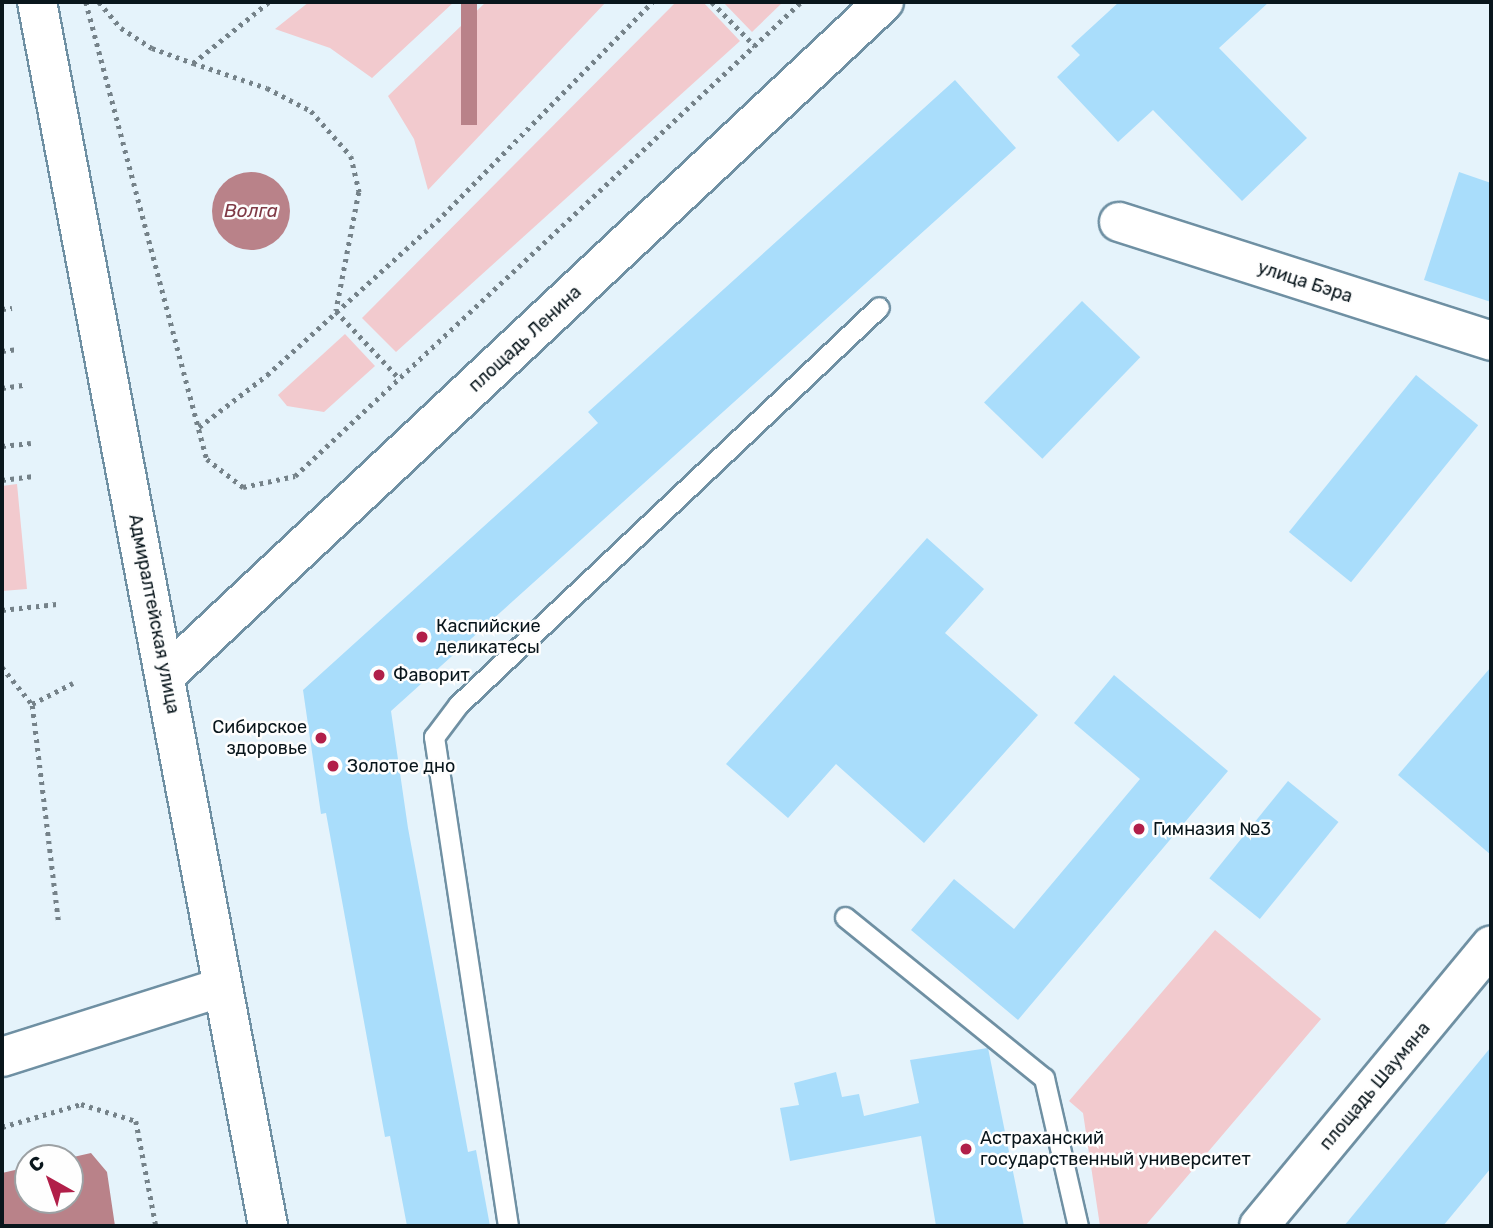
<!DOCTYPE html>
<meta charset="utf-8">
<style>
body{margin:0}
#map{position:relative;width:1493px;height:1228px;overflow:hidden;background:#e5f3fb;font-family:Rubik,sans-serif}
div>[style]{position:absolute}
.green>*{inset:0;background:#f2cace}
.water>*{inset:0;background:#b98289;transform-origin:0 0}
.round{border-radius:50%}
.building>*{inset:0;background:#a9ddfb;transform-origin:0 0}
.path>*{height:4.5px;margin-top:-2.25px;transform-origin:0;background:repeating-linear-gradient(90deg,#758289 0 3.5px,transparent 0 8.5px)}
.roads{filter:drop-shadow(2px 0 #6f90a3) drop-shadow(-2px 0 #6f90a3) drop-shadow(0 2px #6f90a3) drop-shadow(0 -2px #6f90a3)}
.lane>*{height:19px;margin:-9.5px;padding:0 9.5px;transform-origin:9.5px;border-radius:9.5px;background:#fff}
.street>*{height:38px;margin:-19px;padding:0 19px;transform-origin:19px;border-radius:19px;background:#fff}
.secondary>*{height:38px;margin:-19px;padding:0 19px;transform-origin:19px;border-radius:19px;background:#fff}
.dots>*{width:19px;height:19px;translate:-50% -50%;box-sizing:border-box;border:4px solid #fefefe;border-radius:50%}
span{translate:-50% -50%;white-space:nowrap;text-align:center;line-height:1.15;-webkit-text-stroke:5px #fefefe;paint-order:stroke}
.street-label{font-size:18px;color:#09161c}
.poi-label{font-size:18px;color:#09161c}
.left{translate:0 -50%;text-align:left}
.right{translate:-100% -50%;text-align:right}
.water-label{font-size:19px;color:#7f3945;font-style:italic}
.frame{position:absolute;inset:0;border:4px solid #09161c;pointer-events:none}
.north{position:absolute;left:14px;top:1144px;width:70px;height:70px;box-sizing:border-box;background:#fefefe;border:2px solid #9ca1a4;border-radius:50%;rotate:320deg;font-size:19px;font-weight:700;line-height:28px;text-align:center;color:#09161c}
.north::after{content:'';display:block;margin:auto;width:24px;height:32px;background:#b11f49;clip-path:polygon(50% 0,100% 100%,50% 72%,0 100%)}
</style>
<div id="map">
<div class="green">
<i style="clip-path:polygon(309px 2px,454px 2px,372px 78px,330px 48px,275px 29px)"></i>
<i style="clip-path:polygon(486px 2px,606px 2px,428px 190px,414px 139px,388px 96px)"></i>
<i style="clip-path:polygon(676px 2px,703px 2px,740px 41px,396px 352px,362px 318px)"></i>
<i style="clip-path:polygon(723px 2px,783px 2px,752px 32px)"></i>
<i style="clip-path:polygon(345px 334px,375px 366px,324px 412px,287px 406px,278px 395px)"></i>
<i style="clip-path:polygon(17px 484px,27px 589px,2px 591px,2px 486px)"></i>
<i style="clip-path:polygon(1215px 930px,1321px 1019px,1145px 1226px,1100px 1226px,1083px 1113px,1069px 1101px)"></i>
</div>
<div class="water">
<i style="left:461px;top:2px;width:16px;height:123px"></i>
<i class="round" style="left:212px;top:172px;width:78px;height:78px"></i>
<i style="clip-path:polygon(91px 1153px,107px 1172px,115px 1226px,2px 1226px,2px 1173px,28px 1167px,28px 1200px,70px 1200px,69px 1158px)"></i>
</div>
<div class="building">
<i style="clip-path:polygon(1119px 2px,1269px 2px,1219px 48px,1307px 138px,1242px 201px,1153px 110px,1118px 142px,1057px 77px,1080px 55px,1071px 46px)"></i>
<i style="clip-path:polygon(955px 80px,1016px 148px,391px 711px,408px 828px,468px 1152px,476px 1150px,490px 1226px,407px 1226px,390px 1136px,385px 1137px,326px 813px,321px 814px,303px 690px,598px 423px,588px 412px)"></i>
<i style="clip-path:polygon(1459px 172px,1491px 183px,1491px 302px,1424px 280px)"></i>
<i style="left:1082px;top:301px;width:81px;height:141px;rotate:44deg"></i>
<i style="left:1416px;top:375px;width:80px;height:202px;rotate:39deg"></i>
<i style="clip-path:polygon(927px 538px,984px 589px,945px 633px,1038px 715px,924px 843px,836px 764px,788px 818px,726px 764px)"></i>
<i style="clip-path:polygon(1491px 667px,1491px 855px,1398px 775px)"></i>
<i style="clip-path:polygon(1114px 675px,1228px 771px,1018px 1020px,911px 930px,954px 879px,1014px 929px,1140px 779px,1074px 723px)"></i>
<i style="left:1288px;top:781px;width:65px;height:125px;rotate:39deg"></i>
<i style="clip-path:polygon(1491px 1047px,1491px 1168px,1443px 1226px,1344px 1226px)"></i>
<i style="clip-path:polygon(988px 1048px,1024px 1226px,936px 1226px,921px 1136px,790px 1161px,780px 1108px,799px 1105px,794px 1083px,836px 1072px,842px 1097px,859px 1094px,864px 1116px,919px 1103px,910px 1060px)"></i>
</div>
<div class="path">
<i style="left:86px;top:2px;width:473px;rotate:75.2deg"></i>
<i style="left:207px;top:459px;width:46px;rotate:37.9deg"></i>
<i style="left:243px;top:487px;width:53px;rotate:-11.9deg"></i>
<i style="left:295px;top:476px;width:693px;rotate:-43.13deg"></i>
<i style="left:99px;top:2px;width:34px;rotate:50deg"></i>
<i style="left:121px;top:28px;width:37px;rotate:33deg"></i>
<i style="left:152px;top:48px;width:44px;rotate:20.1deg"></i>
<i style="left:193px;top:63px;width:97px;rotate:-38.8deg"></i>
<i style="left:712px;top:2px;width:62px;rotate:45.7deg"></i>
<i style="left:193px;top:63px;width:78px;rotate:18.7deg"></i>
<i style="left:267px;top:88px;width:50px;rotate:27.6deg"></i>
<i style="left:311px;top:111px;width:60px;rotate:48.4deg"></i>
<i style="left:351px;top:156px;width:37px;rotate:77deg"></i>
<i style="left:359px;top:192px;width:121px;rotate:100.9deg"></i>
<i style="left:336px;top:311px;width:92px;rotate:46.8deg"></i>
<i style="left:2px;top:244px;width:1px"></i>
<i style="left:2px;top:309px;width:10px;rotate:-6deg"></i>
<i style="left:2px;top:351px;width:16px;rotate:-7deg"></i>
<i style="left:2px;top:388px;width:21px;rotate:-8deg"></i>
<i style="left:199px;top:427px;width:86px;rotate:-37.4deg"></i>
<i style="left:267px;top:375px;width:229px;rotate:-42.2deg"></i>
<i style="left:437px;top:221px;width:307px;rotate:-45.5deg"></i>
<i style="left:2px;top:446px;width:29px;rotate:-6deg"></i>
<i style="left:2px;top:480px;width:32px;rotate:-7deg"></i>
<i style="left:2px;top:610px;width:55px;rotate:-6.2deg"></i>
<i style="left:2px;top:667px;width:48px;rotate:51deg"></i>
<i style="left:58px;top:920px;width:218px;rotate:-96.9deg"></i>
<i style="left:32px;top:704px;width:46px;rotate:-27.1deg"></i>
<i style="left:2px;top:1127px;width:82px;rotate:-16.2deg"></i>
<i style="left:81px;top:1104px;width:58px;rotate:17.2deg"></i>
<i style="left:136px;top:1121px;width:107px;rotate:79.2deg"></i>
</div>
<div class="roads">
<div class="lane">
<i style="left:845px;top:917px;width:256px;rotate:39deg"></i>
<i style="left:1044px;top:1078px;width:152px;rotate:77.1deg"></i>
<i style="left:508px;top:1226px;width:495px;rotate:-98.6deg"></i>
<i style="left:434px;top:737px;width:40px;rotate:-53deg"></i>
<i style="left:458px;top:705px;width:579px;rotate:-43.39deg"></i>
</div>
<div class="street">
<i style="left:1119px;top:222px;width:391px;rotate:17.7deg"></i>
<i style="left:2px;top:1057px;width:229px;rotate:-17.6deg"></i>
<i style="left:1259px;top:1226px;width:364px;rotate:-50.4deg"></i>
</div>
<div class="secondary">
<i style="left:37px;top:2px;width:1246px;rotate:79.31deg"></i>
<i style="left:166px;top:675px;width:984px;rotate:-43.15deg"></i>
</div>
</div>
<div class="dots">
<i style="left:422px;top:637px;background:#b11f49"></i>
<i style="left:379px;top:675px;background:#b11f49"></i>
<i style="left:321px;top:738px;background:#b11f49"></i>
<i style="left:333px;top:766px;background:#b11f49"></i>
<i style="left:1139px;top:829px;background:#b11f49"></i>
<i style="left:966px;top:1149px;background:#b11f49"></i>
</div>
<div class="street-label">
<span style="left:1305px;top:282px;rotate:18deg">улица Бэра</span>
<span style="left:525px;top:339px;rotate:-43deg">площадь Ленина</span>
<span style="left:154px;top:614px;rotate:79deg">Адмиралтейская улица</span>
<span style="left:1375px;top:1086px;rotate:-50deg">площадь Шаумяна</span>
</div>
<div class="poi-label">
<span class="left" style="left:436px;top:637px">Каспийские<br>деликатесы</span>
<span class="left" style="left:393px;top:675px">Фаворит</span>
<span class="right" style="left:307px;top:738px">Сибирское<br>здоровье</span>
<span class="left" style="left:347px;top:766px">Золотое дно</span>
<span class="left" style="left:1153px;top:829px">Гимназия №3</span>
<span class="left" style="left:980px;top:1149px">Астраханский<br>государственный университет</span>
</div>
<div class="water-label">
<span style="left:251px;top:211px">Волга</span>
</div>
<div class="frame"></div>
<div class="north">С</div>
</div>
